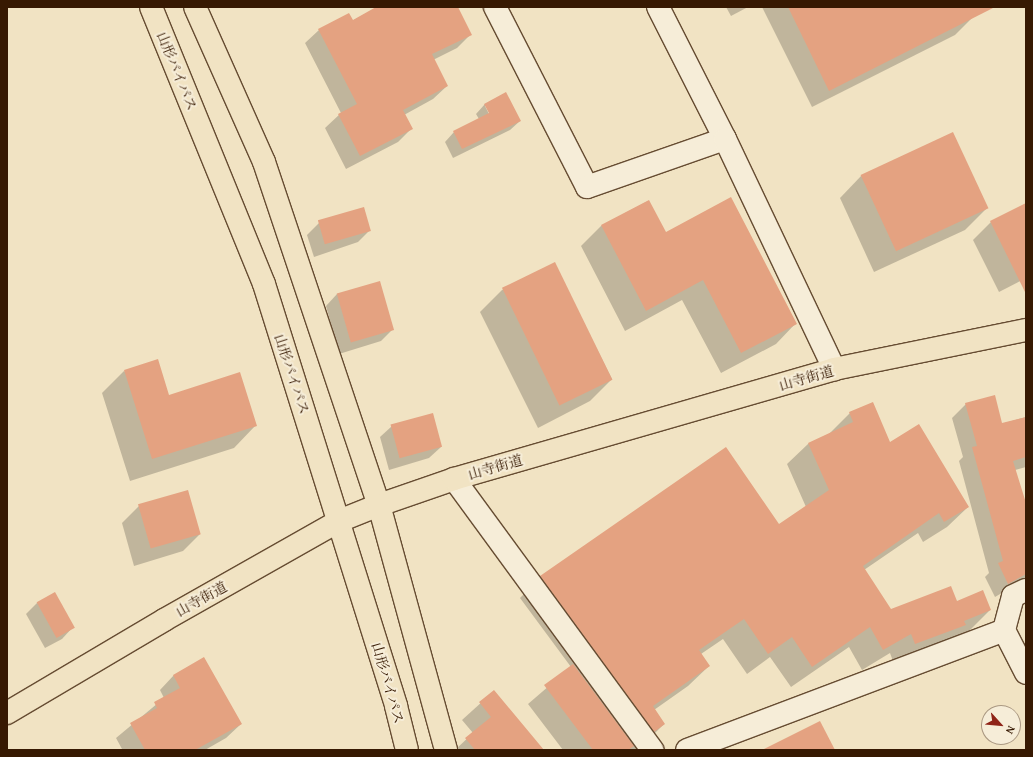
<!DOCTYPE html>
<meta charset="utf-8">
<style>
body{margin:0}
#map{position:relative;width:1033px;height:757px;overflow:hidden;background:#f1e3c3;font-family:"Gentium Book Plus","Noto Serif JP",serif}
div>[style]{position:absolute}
.shadow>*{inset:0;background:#0003}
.building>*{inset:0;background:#e4a281;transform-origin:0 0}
.roads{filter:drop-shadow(1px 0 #664c32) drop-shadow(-1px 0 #664c32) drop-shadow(0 1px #664c32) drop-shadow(0 -1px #664c32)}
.minor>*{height:22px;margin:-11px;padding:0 11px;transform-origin:11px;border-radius:11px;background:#f6edd8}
.major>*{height:22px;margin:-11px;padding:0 11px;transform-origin:11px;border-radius:11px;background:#f1e3c3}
.highway>*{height:22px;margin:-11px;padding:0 11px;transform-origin:11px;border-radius:11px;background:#f1e3c3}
span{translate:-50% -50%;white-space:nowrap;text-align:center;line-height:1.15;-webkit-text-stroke:4px #f6edd8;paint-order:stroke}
.street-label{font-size:14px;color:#371902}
.frame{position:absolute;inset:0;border:8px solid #371902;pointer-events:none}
.north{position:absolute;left:981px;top:705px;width:40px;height:40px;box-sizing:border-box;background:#f6edd8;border:1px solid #aa9882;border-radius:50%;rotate:117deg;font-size:11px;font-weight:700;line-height:16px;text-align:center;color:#371902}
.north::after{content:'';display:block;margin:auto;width:14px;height:18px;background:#8f2418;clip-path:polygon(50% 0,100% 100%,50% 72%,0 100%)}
</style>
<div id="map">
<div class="shadow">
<i style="clip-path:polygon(378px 7px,456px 7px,470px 35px,457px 48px,433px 60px,447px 86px,433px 99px,404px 115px,411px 129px,398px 142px,346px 169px,325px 128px,341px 113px,305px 43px,319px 30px,352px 21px)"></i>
<i style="clip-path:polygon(726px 7px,748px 7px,731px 16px)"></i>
<i style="clip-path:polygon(762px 7px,966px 7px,972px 18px,955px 35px,812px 107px)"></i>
<i style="clip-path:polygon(evenodd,485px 104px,520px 121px,510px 130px,453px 158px,445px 142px,454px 132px,479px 119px,476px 114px,485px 104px,485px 106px,487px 106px,491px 118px,485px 106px)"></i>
<i style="clip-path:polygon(862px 175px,987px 208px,965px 230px,874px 272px,840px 198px)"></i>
<i style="clip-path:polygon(648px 201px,665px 233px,796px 323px,776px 344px,721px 373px,682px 300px,625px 331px,581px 246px,601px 226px)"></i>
<i style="clip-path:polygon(1026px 212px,1026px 278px,999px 292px,973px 240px,991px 222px)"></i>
<i style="clip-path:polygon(319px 223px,370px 230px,358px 242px,314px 257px,307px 235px)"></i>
<i style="clip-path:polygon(554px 264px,612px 379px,590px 401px,538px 428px,480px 312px,502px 290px)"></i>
<i style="clip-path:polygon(337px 294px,393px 329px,381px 341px,339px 354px,326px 306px)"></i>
<i style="clip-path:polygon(124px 371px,168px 396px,256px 425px,234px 448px,130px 481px,102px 393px)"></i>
<i style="clip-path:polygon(966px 404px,1001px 424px,1026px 417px,1026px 467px,1015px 470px,1026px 505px,1026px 577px,1019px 583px,995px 597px,985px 577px,989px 573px,959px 461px,963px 457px,952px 418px)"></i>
<i style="clip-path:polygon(850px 413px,968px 507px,947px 527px,923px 542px,918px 533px,864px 570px,890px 610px,956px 602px,990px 610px,969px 631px,894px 664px,890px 653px,862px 670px,849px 647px,791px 687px,770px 657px,747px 674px,723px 639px,701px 654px,709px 666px,688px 686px,654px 710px,664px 724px,643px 745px,636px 750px,563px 750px,528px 704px,571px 667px,520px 598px,541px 577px,779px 526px,806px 507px,787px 464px,808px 444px,829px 434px)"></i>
<i style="clip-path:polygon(392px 426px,441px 447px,429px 458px,389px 470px,380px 437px)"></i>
<i style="clip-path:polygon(139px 506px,200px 534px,183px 551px,134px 566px,122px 523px)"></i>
<i style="clip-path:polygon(38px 602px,73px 627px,62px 639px,45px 648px,26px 614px)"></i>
<i style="clip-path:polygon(174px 675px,241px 724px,226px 738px,205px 750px,120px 750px,122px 749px,116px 738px,164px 698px,160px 690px)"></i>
<i style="clip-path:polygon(494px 691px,543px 750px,455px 750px,473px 733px,462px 720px)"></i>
</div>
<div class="building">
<i style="clip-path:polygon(376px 7px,458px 7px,472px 35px,432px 54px,448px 86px,403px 110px,413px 129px,360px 156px,338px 114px,357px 104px,318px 29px,349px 13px,353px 20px)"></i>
<i style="clip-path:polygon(788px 7px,995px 7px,829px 91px)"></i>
<i style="clip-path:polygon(506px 92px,521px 121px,462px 149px,453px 131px,489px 113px,484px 104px)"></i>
<i style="left:953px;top:132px;width:84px;height:102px;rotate:65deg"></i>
<i style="clip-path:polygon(731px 197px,797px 324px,741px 353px,703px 280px,646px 311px,601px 225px,649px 200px,666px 232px)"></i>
<i style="clip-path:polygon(1026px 203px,1026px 294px,990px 221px)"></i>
<i style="left:364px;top:207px;width:25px;height:48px;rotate:74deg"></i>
<i style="left:555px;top:262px;width:131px;height:59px;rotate:64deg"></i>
<i style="left:380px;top:281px;width:51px;height:45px;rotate:74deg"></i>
<i style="clip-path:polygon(158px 359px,169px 395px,240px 372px,257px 426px,152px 459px,124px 370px)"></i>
<i style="clip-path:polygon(995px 395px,1002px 423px,1026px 417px,1026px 457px,1013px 461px,1026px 503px,1026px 574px,1008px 584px,998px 563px,1003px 561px,972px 447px,977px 446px,965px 403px)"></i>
<i style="clip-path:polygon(873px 402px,890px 442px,919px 424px,969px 507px,944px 522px,939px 513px,863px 566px,891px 609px,951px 586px,957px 601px,983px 590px,991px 610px,964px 621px,966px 625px,915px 644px,911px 634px,883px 650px,870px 627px,812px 667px,792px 637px,768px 654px,744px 619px,699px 650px,710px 666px,653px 706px,665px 724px,654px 732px,540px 576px,726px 447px,779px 524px,829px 490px,808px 443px,853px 422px,849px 412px)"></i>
<i style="left:433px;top:413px;width:35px;height:44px;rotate:75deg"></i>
<i style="left:188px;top:490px;width:46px;height:52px;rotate:74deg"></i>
<i style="left:55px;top:592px;width:41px;height:21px;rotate:61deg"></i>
<i style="clip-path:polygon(204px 657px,242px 724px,195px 750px,145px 750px,130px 723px,157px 708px,154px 702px,180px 688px,173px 675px)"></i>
<i style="clip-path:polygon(573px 664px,634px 746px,628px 750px,593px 750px,544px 685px)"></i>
<i style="clip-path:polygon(494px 690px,544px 750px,475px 750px,465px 738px,491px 717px,479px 702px)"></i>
<i style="clip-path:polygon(820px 721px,835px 750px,762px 750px)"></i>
</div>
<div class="roads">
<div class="minor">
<i style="left:495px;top:7px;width:202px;rotate:62.9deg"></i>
<i style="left:587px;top:187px;width:146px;rotate:-19.2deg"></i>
<i style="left:725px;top:139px;width:148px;rotate:-116.9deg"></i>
<i style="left:725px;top:139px;width:255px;rotate:64.6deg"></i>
<i style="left:454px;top:479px;width:336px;rotate:53.8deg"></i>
<i style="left:1004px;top:630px;width:48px;rotate:62.9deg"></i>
<i style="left:687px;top:750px;width:339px;rotate:-20.7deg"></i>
<i style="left:1004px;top:630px;width:35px;rotate:-75deg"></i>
<i style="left:1013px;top:596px;width:14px;rotate:-25deg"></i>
</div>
<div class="major">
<i style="left:7px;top:713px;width:182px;rotate:-30.6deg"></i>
<i style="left:164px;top:620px;width:201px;rotate:-29.5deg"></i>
<i style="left:339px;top:521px;width:43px;rotate:-21.8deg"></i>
<i style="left:379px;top:505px;width:79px;rotate:-19.1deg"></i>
<i style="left:454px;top:479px;width:396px;rotate:-16.1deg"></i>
<i style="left:834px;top:369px;width:196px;rotate:-11.5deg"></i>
</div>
<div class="highway">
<i style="left:151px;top:7px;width:299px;rotate:67.8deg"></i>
<i style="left:264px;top:284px;width:442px;rotate:72.6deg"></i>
<i style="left:396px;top:706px;width:45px;rotate:76deg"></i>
<i style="left:195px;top:7px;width:170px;rotate:66deg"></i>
<i style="left:264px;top:162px;width:362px;rotate:71.5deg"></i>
<i style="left:379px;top:505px;width:254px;rotate:74.7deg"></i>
</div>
</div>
<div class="street-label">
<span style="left:177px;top:71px;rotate:68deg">山形バイパス</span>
<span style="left:292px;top:374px;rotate:72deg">山形バイパス</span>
<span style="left:806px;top:378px;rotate:-16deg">山寺街道</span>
<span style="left:495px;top:467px;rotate:-16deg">山寺街道</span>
<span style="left:201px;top:599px;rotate:-29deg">山寺街道</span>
<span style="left:388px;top:683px;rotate:74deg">山形バイパス</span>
</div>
<div class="frame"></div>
<div class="north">N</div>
</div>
